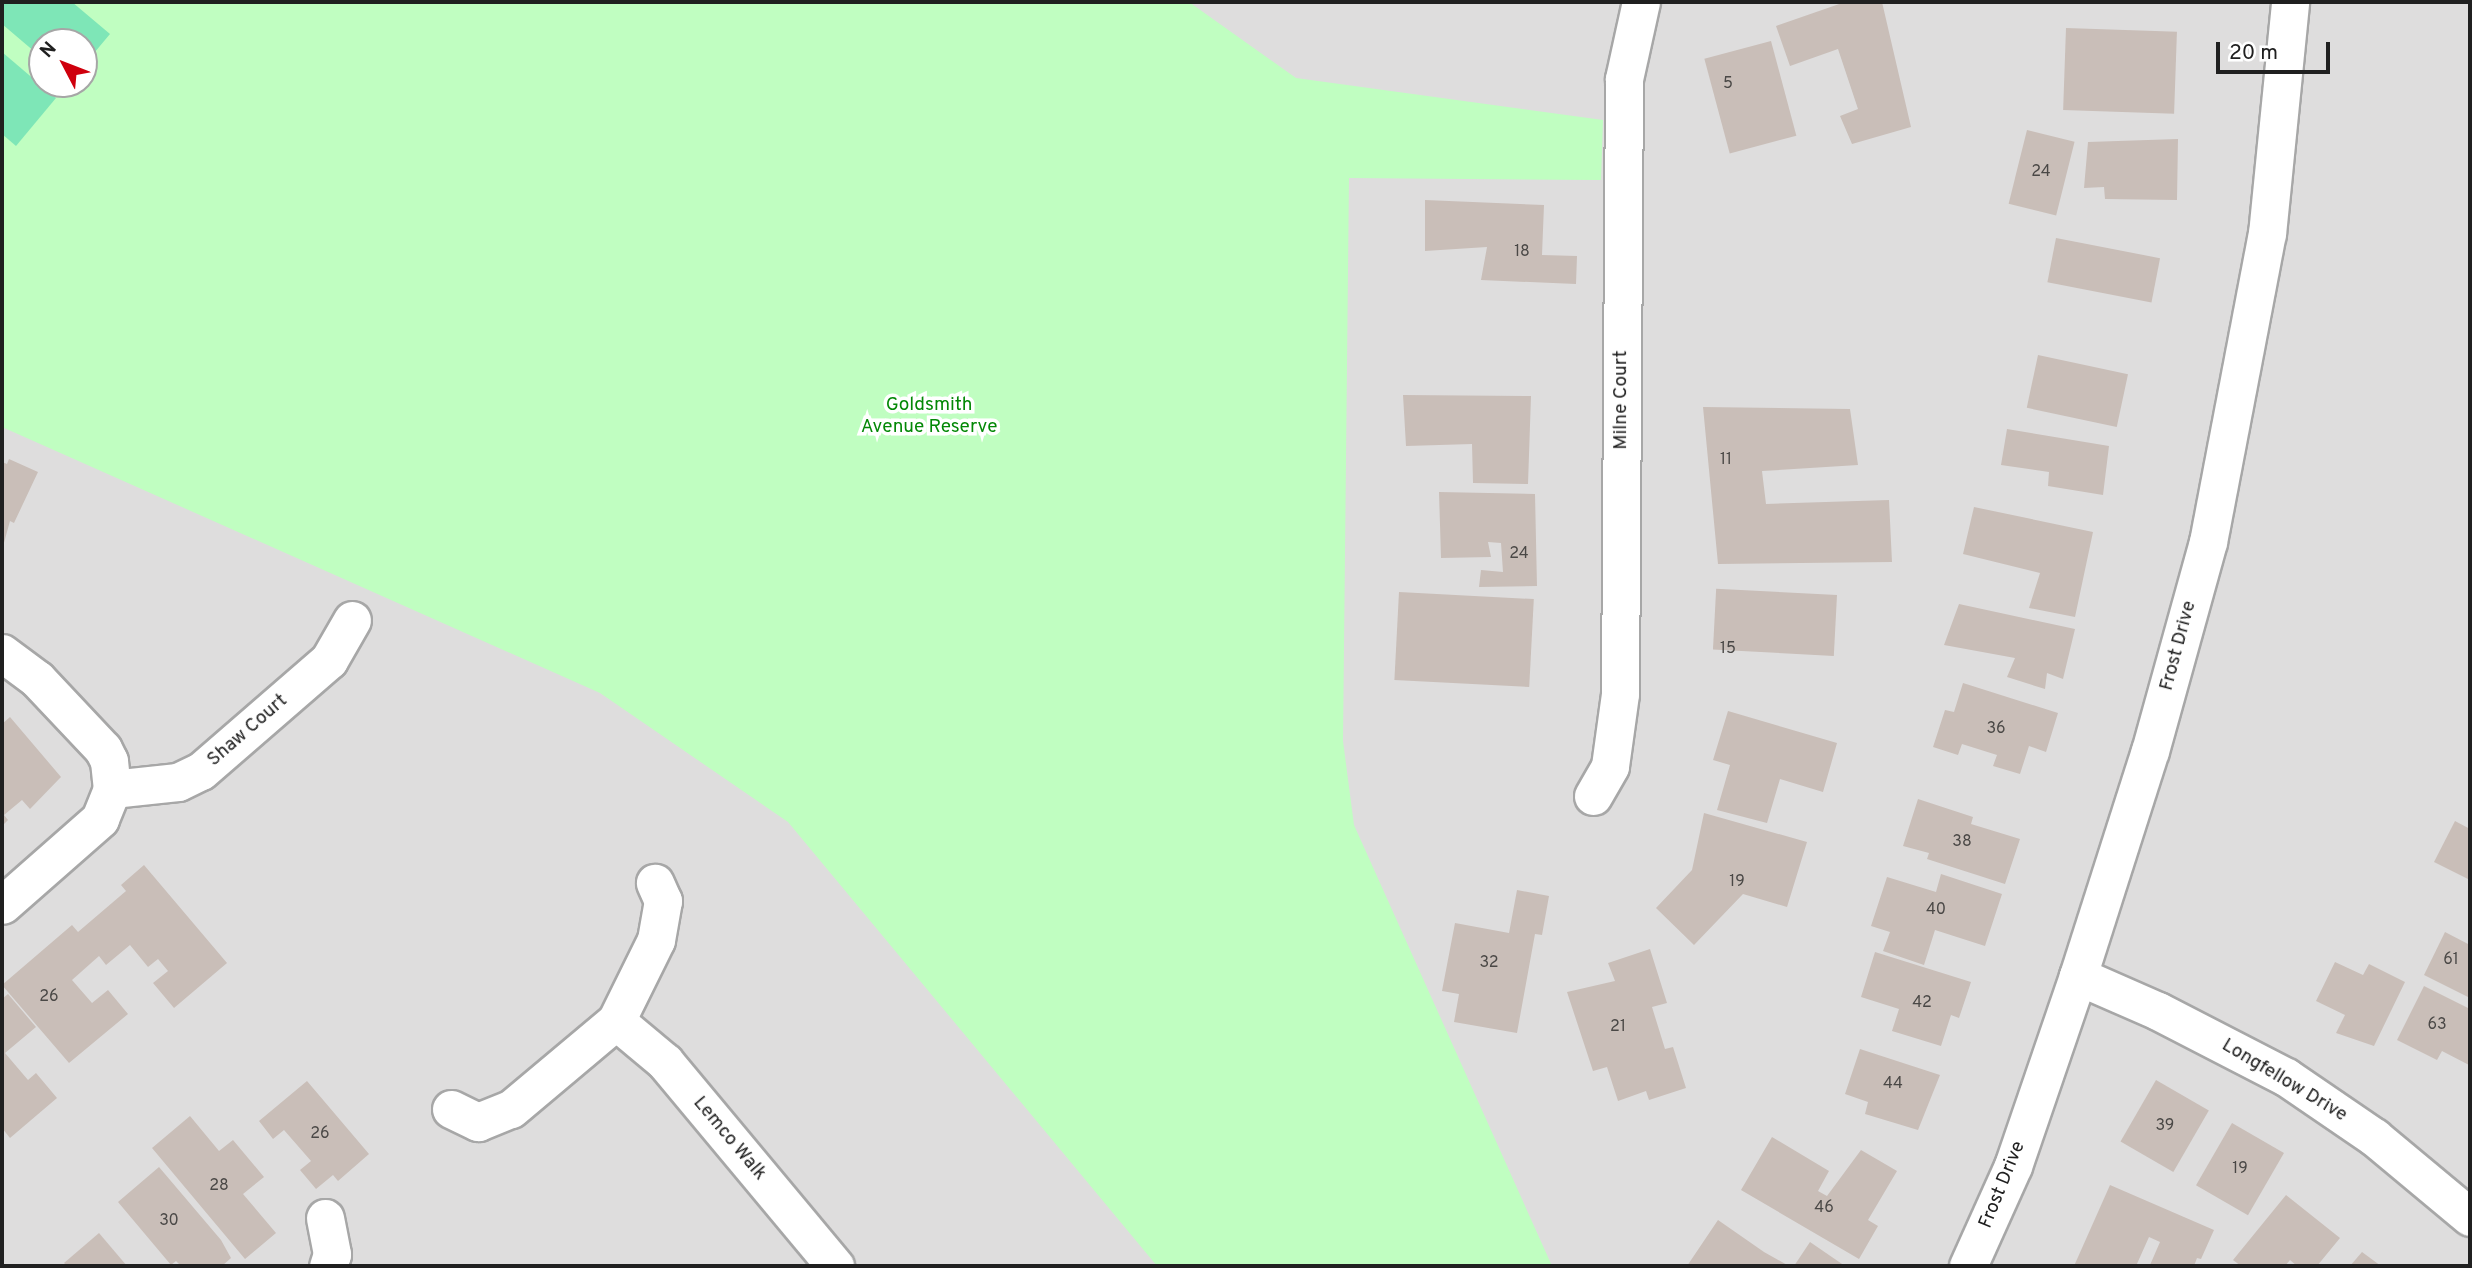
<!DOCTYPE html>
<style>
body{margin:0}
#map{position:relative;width:2472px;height:1268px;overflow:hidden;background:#f1ece5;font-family:Overpass,sans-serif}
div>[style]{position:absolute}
.residential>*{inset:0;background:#dedddd}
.park>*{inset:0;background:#c0fec1}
.pitch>*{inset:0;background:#7ee6b7}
.building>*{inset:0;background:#c9beb8;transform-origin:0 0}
.roads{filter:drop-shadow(2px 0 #a7a7a7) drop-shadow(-2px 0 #a7a7a7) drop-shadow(0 2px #a7a7a7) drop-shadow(0 -2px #a7a7a7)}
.minor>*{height:37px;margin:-18.5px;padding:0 18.5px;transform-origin:18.5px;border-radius:18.5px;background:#fff}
span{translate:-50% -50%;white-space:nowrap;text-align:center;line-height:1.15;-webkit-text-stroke:7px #fff;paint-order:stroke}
.number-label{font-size:16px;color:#4a4846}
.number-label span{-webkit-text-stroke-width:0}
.street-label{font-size:19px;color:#202020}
.park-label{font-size:19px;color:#038806}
.frame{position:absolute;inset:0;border:4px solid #202020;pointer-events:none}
.north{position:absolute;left:28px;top:28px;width:70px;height:70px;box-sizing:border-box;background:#fff;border:2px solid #a6a6a6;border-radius:50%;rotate:312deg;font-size:19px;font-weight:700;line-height:28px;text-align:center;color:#202020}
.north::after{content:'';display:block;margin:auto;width:24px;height:32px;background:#cf000d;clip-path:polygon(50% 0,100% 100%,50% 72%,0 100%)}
.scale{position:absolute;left:2216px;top:42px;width:114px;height:32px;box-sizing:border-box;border:4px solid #202020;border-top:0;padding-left:9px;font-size:21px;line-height:24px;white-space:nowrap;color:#202020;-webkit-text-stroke:5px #fff;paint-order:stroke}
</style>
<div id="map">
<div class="residential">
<i style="clip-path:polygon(evenodd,2px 2px,2470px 2px,2470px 1266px,2px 1266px,2px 2px,42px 42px,84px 42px,84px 84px,42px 84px,42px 42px)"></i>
</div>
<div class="park">
<i style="clip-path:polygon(evenodd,2px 2px,1189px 2px,1296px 78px,1603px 120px,1601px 180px,1349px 178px,1343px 741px,1354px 825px,1552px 1266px,1157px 1266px,788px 822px,600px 693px,2px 427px,2px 2px,42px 42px,84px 42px,84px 84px,42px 84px,42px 42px)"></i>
</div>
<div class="pitch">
<i style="clip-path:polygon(2px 2px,72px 2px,110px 34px,84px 65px,84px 42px,42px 42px,42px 58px,2px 24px)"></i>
<i style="clip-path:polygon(2px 52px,56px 98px,16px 146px,2px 134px)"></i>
</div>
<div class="building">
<i style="clip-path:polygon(1845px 2px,1882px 2px,1911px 127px,1852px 144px,1840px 116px,1858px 109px,1838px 49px,1790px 66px,1776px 26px)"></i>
<i style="left:2066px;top:28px;width:111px;height:82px;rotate:2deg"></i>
<i style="left:1771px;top:41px;width:98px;height:69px;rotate:75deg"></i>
<i style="left:2027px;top:130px;width:49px;height:76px;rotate:14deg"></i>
<i style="clip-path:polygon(2178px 139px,2177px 200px,2105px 199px,2104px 187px,2084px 188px,2088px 142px)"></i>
<i style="clip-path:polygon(1425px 200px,1544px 205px,1542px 255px,1577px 256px,1576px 284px,1481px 280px,1487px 247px,1425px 251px)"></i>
<i style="left:2056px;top:238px;width:106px;height:45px;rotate:11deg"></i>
<i style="left:2038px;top:355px;width:92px;height:54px;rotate:12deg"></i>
<i style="clip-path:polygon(1403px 395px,1531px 396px,1528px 484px,1473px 483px,1472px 444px,1406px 446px)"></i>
<i style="clip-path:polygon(1703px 407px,1850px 409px,1858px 465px,1762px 471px,1766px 504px,1889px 500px,1892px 562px,1718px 564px)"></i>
<i style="clip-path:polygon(2007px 429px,2109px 446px,2103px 495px,2048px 486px,2049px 472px,2001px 465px)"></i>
<i style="clip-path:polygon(9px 459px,38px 472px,14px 523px,10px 521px,2px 550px,2px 462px,7px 464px)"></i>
<i style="clip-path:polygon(1439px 492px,1535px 494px,1537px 586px,1479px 587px,1481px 570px,1503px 572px,1501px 543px,1488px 542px,1491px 557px,1441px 558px)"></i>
<i style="clip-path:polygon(1974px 507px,2093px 532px,2075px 617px,2029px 608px,2040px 573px,1963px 554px)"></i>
<i style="left:1399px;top:592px;width:135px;height:88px;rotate:3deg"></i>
<i style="left:1837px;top:595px;width:61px;height:121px;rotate:93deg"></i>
<i style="clip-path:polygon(1959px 604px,2075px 629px,2063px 679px,2047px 673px,2045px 689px,2007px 677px,2015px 658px,1944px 645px)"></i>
<i style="clip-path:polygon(1963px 683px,2058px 713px,2046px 752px,2029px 746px,2020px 774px,1993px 766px,1997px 755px,1962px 744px,1958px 755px,1933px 747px,1945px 710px,1954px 712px)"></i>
<i style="clip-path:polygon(1728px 711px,1837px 743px,1823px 792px,1780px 779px,1767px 823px,1717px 810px,1730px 765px,1713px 760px)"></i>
<i style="clip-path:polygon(10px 717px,61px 777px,30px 809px,22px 800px,4px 815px,8px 820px,2px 826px,2px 724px)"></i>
<i style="clip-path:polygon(1918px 799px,1973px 817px,1971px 824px,2020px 839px,2005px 884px,1927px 859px,1929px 853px,1903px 846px)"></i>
<i style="clip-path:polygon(1704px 813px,1807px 842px,1787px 907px,1743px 894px,1694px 945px,1656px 908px,1692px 870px)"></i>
<i style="clip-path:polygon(2455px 821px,2470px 829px,2470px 880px,2434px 862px)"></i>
<i style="clip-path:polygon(144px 865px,227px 963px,174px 1008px,153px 983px,168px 971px,158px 959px,148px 967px,130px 945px,106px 965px,99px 956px,72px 980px,92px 1003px,108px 990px,128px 1014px,69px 1063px,2px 985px,72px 925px,78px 932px,126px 891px,121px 885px)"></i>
<i style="clip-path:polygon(1941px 874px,2002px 894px,1985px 946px,1935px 930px,1924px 965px,1883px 951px,1890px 932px,1871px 926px,1887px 877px,1936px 892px)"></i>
<i style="clip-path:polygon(1517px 890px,1549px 896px,1542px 935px,1535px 934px,1517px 1033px,1454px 1022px,1459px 994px,1442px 991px,1455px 923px,1509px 933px)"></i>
<i style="clip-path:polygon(2445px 932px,2470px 945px,2470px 998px,2424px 975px)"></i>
<i style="clip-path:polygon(1650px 949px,1667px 1003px,1652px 1007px,1665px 1049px,1673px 1047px,1686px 1088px,1649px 1100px,1646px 1091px,1618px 1101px,1607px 1067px,1593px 1071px,1567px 992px,1615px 981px,1608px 963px)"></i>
<i style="clip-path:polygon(1875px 952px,1971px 982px,1959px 1018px,1951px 1015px,1941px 1046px,1892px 1031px,1899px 1009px,1861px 997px)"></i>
<i style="clip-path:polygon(2335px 962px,2363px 975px,2369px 964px,2405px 982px,2374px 1046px,2336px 1033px,2345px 1015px,2316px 1001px)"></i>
<i style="clip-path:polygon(2424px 986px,2470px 1009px,2469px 1065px,2442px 1051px,2437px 1060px,2397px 1040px)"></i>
<i style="clip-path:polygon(8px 994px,36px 1027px,5px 1053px,28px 1080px,36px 1073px,57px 1098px,10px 1138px,2px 1128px,2px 999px)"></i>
<i style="clip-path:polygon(1860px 1049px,1940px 1075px,1918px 1130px,1865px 1114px,1868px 1102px,1845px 1094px)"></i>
<i style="left:2156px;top:1080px;width:61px;height:71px;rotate:30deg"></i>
<i style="clip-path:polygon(307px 1081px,369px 1154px,338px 1181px,333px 1175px,316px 1189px,300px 1170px,311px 1161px,284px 1130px,273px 1139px,259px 1121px)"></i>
<i style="clip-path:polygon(190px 1116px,219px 1151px,233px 1140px,264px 1177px,243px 1194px,276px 1233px,245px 1259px,152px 1148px)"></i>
<i style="left:2232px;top:1123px;width:60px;height:72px;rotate:30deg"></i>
<i style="clip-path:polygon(1772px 1137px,1829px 1171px,1818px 1191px,1827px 1196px,1861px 1150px,1897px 1171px,1868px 1220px,1878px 1226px,1859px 1259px,1741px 1190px)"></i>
<i style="clip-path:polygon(159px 1167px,221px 1240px,231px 1258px,222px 1266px,181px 1266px,176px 1261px,171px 1265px,118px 1202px)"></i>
<i style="clip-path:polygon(2110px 1185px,2214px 1230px,2201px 1259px,2197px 1258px,2194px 1266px,2150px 1265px,2160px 1242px,2149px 1237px,2136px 1266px,2074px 1266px)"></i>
<i style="clip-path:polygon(2286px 1195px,2340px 1238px,2317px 1266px,2297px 1266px,2290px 1260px,2285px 1266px,2241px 1266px,2233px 1260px)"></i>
<i style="clip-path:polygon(1718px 1220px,1764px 1252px,1789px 1266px,1687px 1266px)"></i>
<i style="clip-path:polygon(99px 1233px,127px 1266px,67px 1266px,64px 1263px)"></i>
<i style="clip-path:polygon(1810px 1242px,1845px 1266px,1794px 1266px)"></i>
<i style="clip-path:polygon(2362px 1252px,2381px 1266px,2350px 1266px)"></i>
</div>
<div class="roads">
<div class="minor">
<i style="left:2px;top:653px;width:44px;rotate:36.6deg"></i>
<i style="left:37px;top:679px;width:96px;rotate:46.7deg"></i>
<i style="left:103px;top:749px;width:13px;rotate:63deg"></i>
<i style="left:109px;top:761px;width:28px;rotate:84deg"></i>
<i style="left:112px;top:789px;width:32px;rotate:112deg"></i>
<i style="left:100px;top:819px;width:130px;rotate:138.7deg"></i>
<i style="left:112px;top:789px;width:66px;rotate:-6.1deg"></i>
<i style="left:178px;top:782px;width:25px;rotate:-26deg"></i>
<i style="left:201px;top:771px;width:169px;rotate:-40.9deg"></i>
<i style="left:329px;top:660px;width:46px;rotate:-60.1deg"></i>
<i style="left:1593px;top:796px;width:34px;rotate:-60deg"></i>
<i style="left:1610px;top:766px;width:73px;rotate:-82.1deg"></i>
<i style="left:1620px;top:694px;width:615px;rotate:-89.63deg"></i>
<i style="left:1624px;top:79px;width:79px;rotate:-77.6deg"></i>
<i style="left:2078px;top:976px;width:87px;rotate:23.6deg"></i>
<i style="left:2158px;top:1011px;width:144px;rotate:27.3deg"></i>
<i style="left:2286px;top:1077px;width:107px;rotate:34.3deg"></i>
<i style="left:2374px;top:1137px;width:125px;rotate:39.8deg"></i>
<i style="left:616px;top:1021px;width:64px;rotate:39.9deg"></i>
<i style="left:665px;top:1062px;width:266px;rotate:50.2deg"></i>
<i style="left:451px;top:1109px;width:30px;rotate:26deg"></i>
<i style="left:478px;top:1122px;width:35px;rotate:-22deg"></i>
<i style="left:511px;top:1109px;width:137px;rotate:-40deg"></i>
<i style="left:616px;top:1021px;width:90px;rotate:-63.7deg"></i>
<i style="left:656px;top:940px;width:40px;rotate:-80deg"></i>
<i style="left:663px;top:901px;width:20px;rotate:-114deg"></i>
<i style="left:325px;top:1218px;width:37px;rotate:79deg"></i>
<i style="left:332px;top:1254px;width:13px;rotate:108deg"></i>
<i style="left:1968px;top:1266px;width:110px;rotate:-65.8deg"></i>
<i style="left:2013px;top:1166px;width:201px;rotate:-71.1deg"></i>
<i style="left:2078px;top:976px;width:236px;rotate:-72.3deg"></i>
<i style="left:2150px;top:751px;width:217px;rotate:-74.5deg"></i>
<i style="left:2208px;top:542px;width:314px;rotate:-79.2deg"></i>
<i style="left:2267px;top:234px;width:233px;rotate:-84.3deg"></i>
</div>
</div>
<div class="number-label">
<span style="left:1728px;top:84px">5</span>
<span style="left:2041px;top:172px">24</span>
<span style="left:1522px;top:252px">18</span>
<span style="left:1726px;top:460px">11</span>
<span style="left:1519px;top:554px">24</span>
<span style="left:1728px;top:649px">15</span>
<span style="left:1996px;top:729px">36</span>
<span style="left:1962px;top:842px">38</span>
<span style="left:1737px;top:882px">19</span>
<span style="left:1936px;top:910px">40</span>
<span style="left:2451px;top:960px">61</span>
<span style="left:1489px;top:963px">32</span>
<span style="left:49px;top:997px">26</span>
<span style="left:1922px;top:1003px">42</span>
<span style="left:2437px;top:1025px">63</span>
<span style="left:1618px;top:1027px">21</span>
<span style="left:1893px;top:1084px">44</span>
<span style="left:2165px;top:1126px">39</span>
<span style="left:320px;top:1134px">26</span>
<span style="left:2240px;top:1169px">19</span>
<span style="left:219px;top:1186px">28</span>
<span style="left:1824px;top:1208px">46</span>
<span style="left:169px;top:1221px">30</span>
</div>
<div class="street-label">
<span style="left:1622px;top:400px;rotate:-90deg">Milne Court</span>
<span style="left:2179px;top:646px;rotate:-75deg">Frost Drive</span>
<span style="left:248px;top:731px;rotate:-41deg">Shaw Court</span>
<span style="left:2284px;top:1081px;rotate:31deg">Longfellow Drive</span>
<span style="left:729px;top:1139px;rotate:50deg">Lemco Walk</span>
<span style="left:2003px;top:1185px;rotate:-68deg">Frost Drive</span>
</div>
<div class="park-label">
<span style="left:929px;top:417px">Goldsmith<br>Avenue Reserve</span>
</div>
<div class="frame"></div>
<div class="north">N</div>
<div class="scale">20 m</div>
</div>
